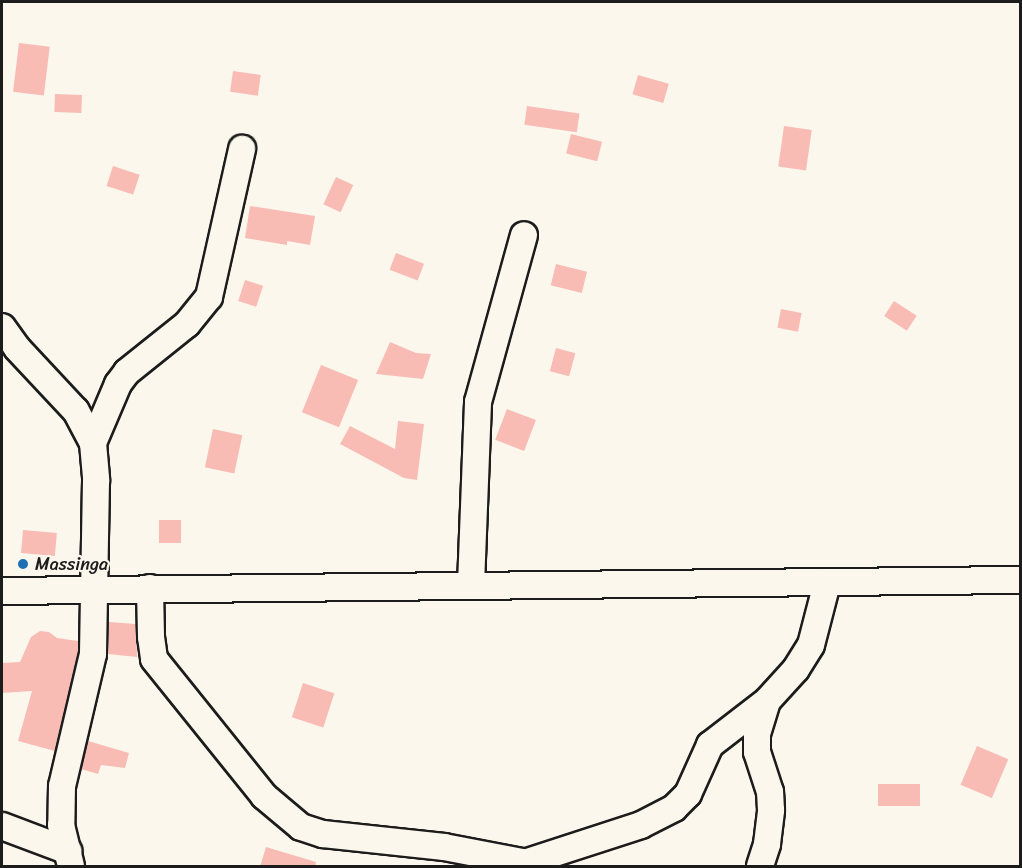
<!DOCTYPE html>
<style>
body{margin:0}
#map{position:relative;width:1022px;height:868px;overflow:hidden;background:#fbf7ec;font-family:Sriracha,sans-serif}
div>[style]{position:absolute}
.building>*{inset:0;background:#f8bcb5;transform-origin:0 0}
.roads{filter:drop-shadow(2px 0 #1c1c1c) drop-shadow(-2px 0 #1c1c1c) drop-shadow(0 2px #1c1c1c) drop-shadow(0 -2px #1c1c1c)}
.minor>*{height:26px;margin:-13px;padding:0 13px;transform-origin:13px;border-radius:13px;background:#fbf7ec}
.dots>*{width:16px;height:16px;translate:-50% -50%;box-sizing:border-box;border:3px solid #fbf7ec;border-radius:50%}
span{translate:-50% -50%;white-space:nowrap;text-align:center;line-height:1.15;-webkit-text-stroke:4.5px #fbf7ec;paint-order:stroke}
.poi-label{font-size:18px;color:#1c1c1c}
.left{translate:0 -50%;text-align:left}
.frame{position:absolute;inset:0;border:3px solid #1c1c1c;pointer-events:none}
</style>
<div id="map">
<div class="building">
<i style="left:19px;top:43px;width:31px;height:49px;rotate:7deg"></i>
<i style="left:233px;top:71px;width:28px;height:21px;rotate:8deg"></i>
<i style="left:638px;top:75px;width:32px;height:20px;rotate:16deg"></i>
<i style="left:55px;top:94px;width:27px;height:18px;rotate:2deg"></i>
<i style="left:527px;top:106px;width:53px;height:19px;rotate:8deg"></i>
<i style="left:784px;top:126px;width:28px;height:41px;rotate:8deg"></i>
<i style="left:571px;top:134px;width:32px;height:20px;rotate:14deg"></i>
<i style="left:113px;top:166px;width:28px;height:21px;rotate:18deg"></i>
<i style="left:336px;top:177px;width:19px;height:30px;rotate:25deg"></i>
<i style="clip-path:polygon(250px 206px,315px 216px,310px 245px,287px 241px,287px 245px,245px 238px)"></i>
<i style="left:396px;top:253px;width:30px;height:18px;rotate:21deg"></i>
<i style="left:556px;top:264px;width:32px;height:22px;rotate:14deg"></i>
<i style="left:245px;top:280px;width:19px;height:22px;rotate:18deg"></i>
<i style="left:894px;top:301px;width:27px;height:18px;rotate:33deg"></i>
<i style="left:781px;top:309px;width:21px;height:19px;rotate:11deg"></i>
<i style="clip-path:polygon(390px 342px,416px 353px,431px 354px,423px 379px,376px 374px)"></i>
<i style="left:556px;top:348px;width:20px;height:24px;rotate:15deg"></i>
<i style="left:321px;top:365px;width:40px;height:51px;rotate:22deg"></i>
<i style="left:507px;top:409px;width:31px;height:33px;rotate:21deg"></i>
<i style="clip-path:polygon(398px 421px,424px 424px,417px 480px,404px 478px,340px 444px,350px 426px,395px 449px)"></i>
<i style="left:213px;top:429px;width:30px;height:39px;rotate:12deg"></i>
<i style="left:159px;top:520px;width:22px;height:23px"></i>
<i style="left:23px;top:530px;width:34px;height:23px;rotate:5deg"></i>
<i style="clip-path:polygon(109px 622px,136px 624px,137px 657px,108px 654px)"></i>
<i style="clip-path:polygon(40px 631px,49px 632px,57px 638px,78px 641px,78px 652px,55px 751px,18px 741px,32px 691px,2px 693px,2px 663px,20px 662px,31px 637px)"></i>
<i style="left:303px;top:683px;width:33px;height:36px;rotate:18deg"></i>
<i style="clip-path:polygon(88px 741px,129px 753px,125px 768px,101px 765px,98px 774px,81px 769px)"></i>
<i style="left:977px;top:746px;width:34px;height:42px;rotate:23deg"></i>
<i style="left:920px;top:784px;width:22px;height:42px;rotate:90deg"></i>
<i style="clip-path:polygon(266px 847px,316px 862px,315px 867px,260px 867px)"></i>
</div>
<div class="roads">
<div class="minor">
<i style="left:2px;top:327px;width:26px;rotate:54deg"></i>
<i style="left:17px;top:348px;width:86px;rotate:46.9deg"></i>
<i style="left:76px;top:411px;width:36px;rotate:62deg"></i>
<i style="left:93px;top:443px;width:38px;rotate:85deg"></i>
<i style="left:96px;top:481px;width:173px;rotate:91deg"></i>
<i style="left:93px;top:654px;width:136px;rotate:103.2deg"></i>
<i style="left:62px;top:786px;width:39px;rotate:91deg"></i>
<i style="left:61px;top:825px;width:42px;rotate:76.3deg"></i>
<i style="left:93px;top:443px;width:64px;rotate:-67deg"></i>
<i style="left:118px;top:384px;width:15px;rotate:-53deg"></i>
<i style="left:127px;top:372px;width:77px;rotate:-38.7deg"></i>
<i style="left:187px;top:324px;width:35px;rotate:-51deg"></i>
<i style="left:209px;top:297px;width:152px;rotate:-77.4deg"></i>
<i style="left:471px;top:585px;width:183px;rotate:-87.8deg"></i>
<i style="left:478px;top:402px;width:173px;rotate:-74.6deg"></i>
<i style="left:150px;top:588px;width:49px;rotate:88.8deg"></i>
<i style="left:151px;top:637px;width:22px;rotate:82deg"></i>
<i style="left:154px;top:659px;width:176px;rotate:51.2deg"></i>
<i style="left:264px;top:796px;width:48px;rotate:40deg"></i>
<i style="left:301px;top:827px;width:23px;rotate:18deg"></i>
<i style="left:323px;top:834px;width:122px;rotate:6.1deg"></i>
<i style="left:444px;top:847px;width:101px;rotate:10.9deg"></i>
<i style="left:2px;top:591px;width:1018px;rotate:-0.62deg"></i>
<i style="left:2px;top:826px;width:71px;rotate:20.7deg"></i>
<i style="left:521px;top:864px;width:126px;rotate:-18deg"></i>
<i style="left:641px;top:825px;width:37px;rotate:-27deg"></i>
<i style="left:674px;top:808px;width:20px;rotate:-45deg"></i>
<i style="left:688px;top:794px;width:54px;rotate:-65.8deg"></i>
<i style="left:710px;top:745px;width:72px;rotate:-37.7deg"></i>
<i style="left:767px;top:701px;width:43px;rotate:-47.8deg"></i>
<i style="left:796px;top:669px;width:28px;rotate:-58deg"></i>
<i style="left:811px;top:645px;width:64px;rotate:-75.5deg"></i>
<i style="left:760px;top:866px;width:23px;rotate:-72deg"></i>
<i style="left:767px;top:844px;width:34px;rotate:-83deg"></i>
<i style="left:771px;top:810px;width:18px;rotate:-93deg"></i>
<i style="left:770px;top:792px;width:42px;rotate:-108deg"></i>
<i style="left:757px;top:752px;width:18px;rotate:-90deg"></i>
<i style="left:757px;top:734px;width:34px;rotate:-73deg"></i>
</div>
</div>
<div class="dots">
<i style="left:23px;top:564px;background:#1f6fb2"></i>
</div>
<div class="poi-label">
<span class="left" style="left:35px;top:564px">Massinga</span>
</div>
<div class="frame"></div>
</div>
